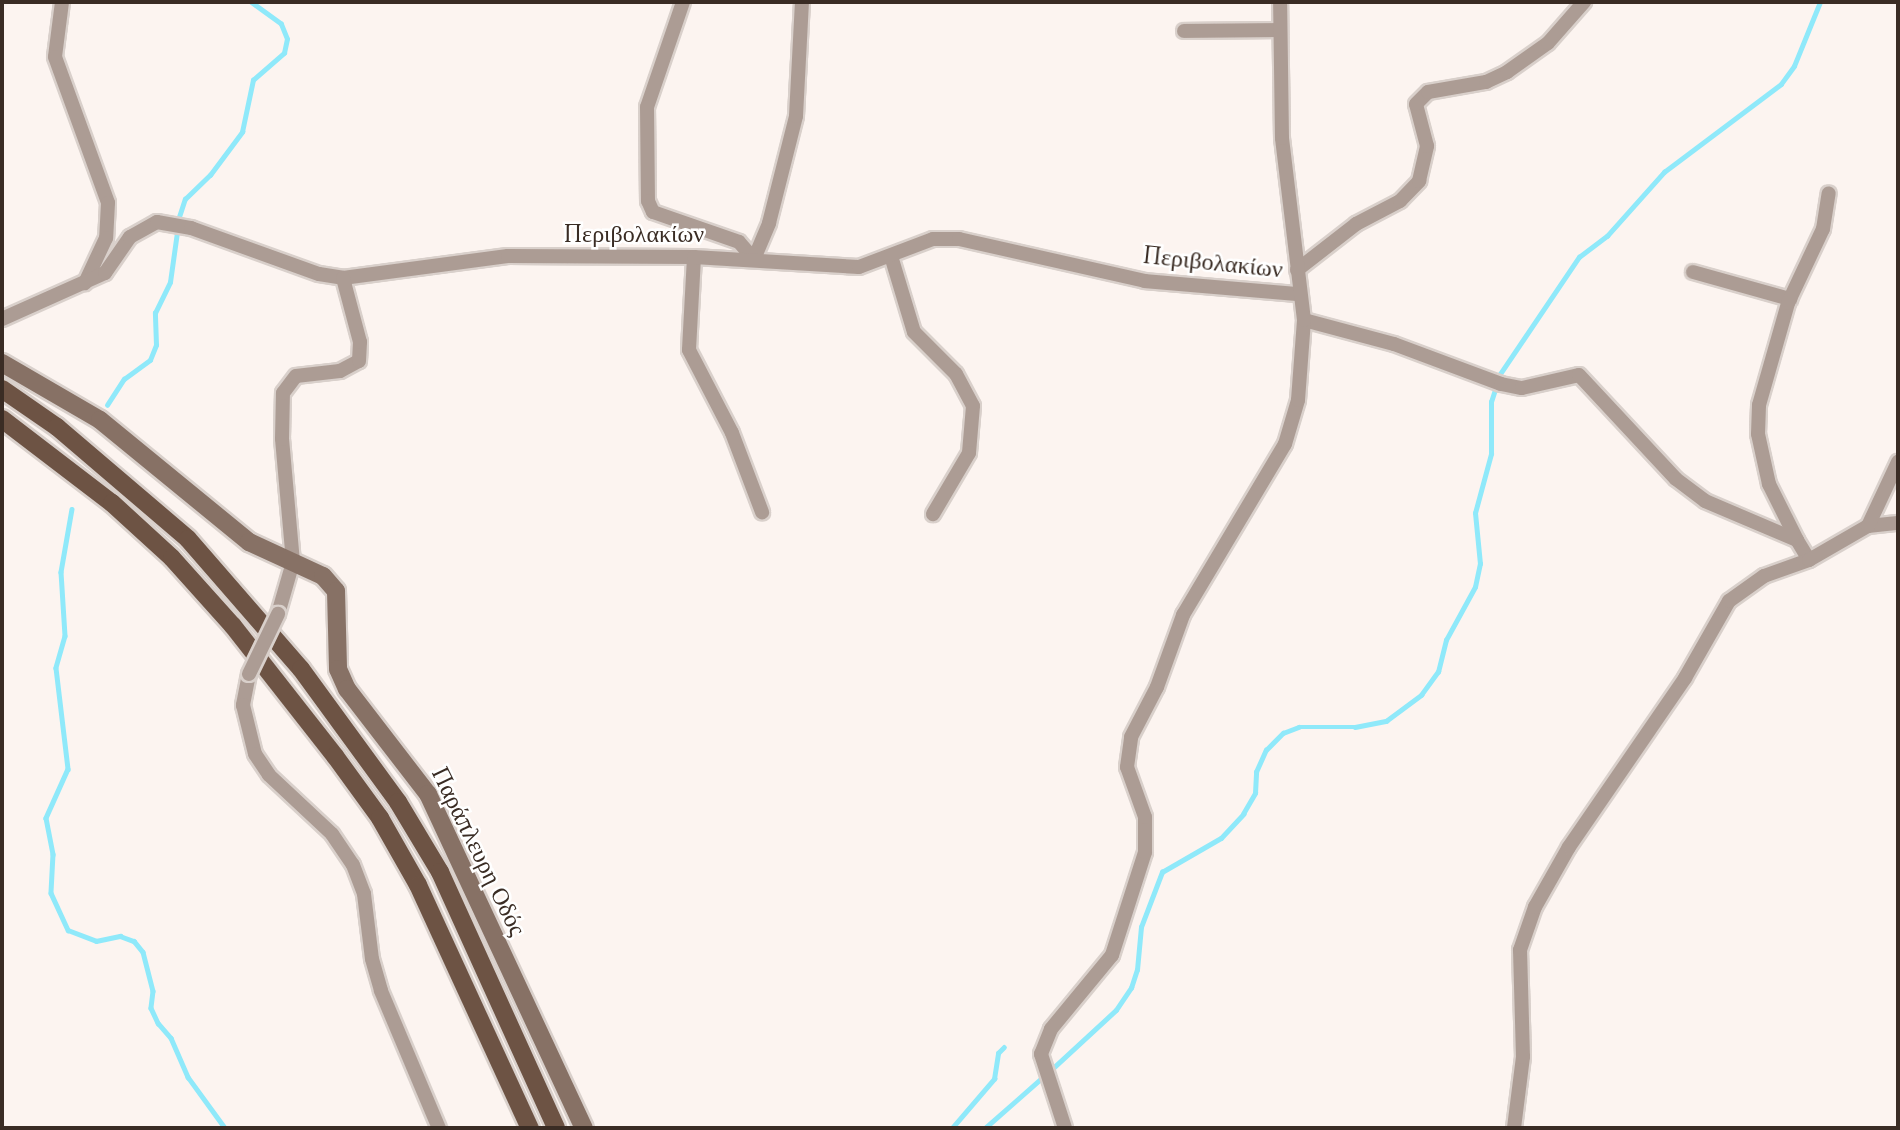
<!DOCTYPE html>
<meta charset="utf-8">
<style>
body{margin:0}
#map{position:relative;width:1900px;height:1130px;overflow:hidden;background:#fcf4f0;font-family:Lora,serif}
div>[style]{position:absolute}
.stream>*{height:4.5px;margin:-2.25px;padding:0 2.25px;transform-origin:2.25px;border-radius:2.25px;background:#8fe9fa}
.roads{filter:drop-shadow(2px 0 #d9d0cb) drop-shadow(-2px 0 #d9d0cb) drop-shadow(0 2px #d9d0cb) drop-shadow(0 -2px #d9d0cb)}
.street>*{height:14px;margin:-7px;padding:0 7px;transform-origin:7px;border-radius:7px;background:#ac9c94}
.secondary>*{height:18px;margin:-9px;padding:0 9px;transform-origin:9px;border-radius:9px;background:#877165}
.primary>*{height:18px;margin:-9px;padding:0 9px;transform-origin:9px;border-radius:9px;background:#6d5344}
.bridges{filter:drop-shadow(2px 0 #d9d0cb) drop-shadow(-2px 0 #d9d0cb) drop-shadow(0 2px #d9d0cb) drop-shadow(0 -2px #d9d0cb)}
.street-bridge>*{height:14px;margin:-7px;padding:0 7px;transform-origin:7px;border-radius:7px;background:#ac9c94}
span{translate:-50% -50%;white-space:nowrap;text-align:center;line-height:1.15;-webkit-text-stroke:5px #fff;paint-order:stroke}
.street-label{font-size:24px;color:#3a2c24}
.frame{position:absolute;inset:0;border:4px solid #3a2c24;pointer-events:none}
</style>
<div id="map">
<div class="stream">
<i style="left:179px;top:217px;width:19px;rotate:-72deg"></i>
<i style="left:185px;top:199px;width:35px;rotate:-44deg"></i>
<i style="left:210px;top:175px;width:54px;rotate:-53.3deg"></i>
<i style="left:242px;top:132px;width:53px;rotate:-78.1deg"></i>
<i style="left:253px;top:80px;width:41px;rotate:-41.1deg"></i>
<i style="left:284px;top:53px;width:14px;rotate:-78deg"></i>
<i style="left:287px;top:39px;width:16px;rotate:-112deg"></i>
<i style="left:281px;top:24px;width:37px;rotate:-144deg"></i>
<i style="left:107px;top:405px;width:31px;rotate:-57deg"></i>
<i style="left:124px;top:379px;width:32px;rotate:-36deg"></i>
<i style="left:150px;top:360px;width:16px;rotate:-68deg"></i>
<i style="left:156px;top:345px;width:32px;rotate:-92deg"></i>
<i style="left:155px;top:313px;width:34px;rotate:-64deg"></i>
<i style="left:170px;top:282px;width:50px;rotate:-82deg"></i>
<i style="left:72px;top:509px;width:64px;rotate:99.9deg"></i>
<i style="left:61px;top:572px;width:64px;rotate:86.4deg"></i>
<i style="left:65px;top:636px;width:33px;rotate:106deg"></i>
<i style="left:56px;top:668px;width:102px;rotate:83.2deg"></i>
<i style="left:68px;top:769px;width:54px;rotate:114.2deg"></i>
<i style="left:46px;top:818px;width:37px;rotate:79deg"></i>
<i style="left:53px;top:854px;width:39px;rotate:93deg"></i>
<i style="left:51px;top:893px;width:41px;rotate:65.3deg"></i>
<i style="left:68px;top:930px;width:30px;rotate:21deg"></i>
<i style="left:96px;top:941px;width:25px;rotate:-12deg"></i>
<i style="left:120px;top:936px;width:15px;rotate:20deg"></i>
<i style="left:134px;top:941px;width:14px;rotate:51deg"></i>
<i style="left:143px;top:952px;width:40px;rotate:75.6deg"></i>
<i style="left:153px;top:991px;width:17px;rotate:97deg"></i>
<i style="left:151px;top:1008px;width:17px;rotate:65deg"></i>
<i style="left:158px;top:1023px;width:20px;rotate:49deg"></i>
<i style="left:171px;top:1038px;width:43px;rotate:66.4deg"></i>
<i style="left:188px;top:1077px;width:63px;rotate:54deg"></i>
<i style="left:1051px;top:1070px;width:88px;rotate:-42.7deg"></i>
<i style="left:1116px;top:1010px;width:27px;rotate:-56deg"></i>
<i style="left:1131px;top:988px;width:19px;rotate:-72deg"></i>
<i style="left:1137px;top:970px;width:43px;rotate:-84.7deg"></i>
<i style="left:1141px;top:927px;width:59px;rotate:-69.1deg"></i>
<i style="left:1162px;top:872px;width:68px;rotate:-30deg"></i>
<i style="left:1221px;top:838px;width:33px;rotate:-47deg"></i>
<i style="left:1243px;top:814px;width:24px;rotate:-60deg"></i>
<i style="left:1255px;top:793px;width:21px;rotate:-87deg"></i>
<i style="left:1256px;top:772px;width:24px;rotate:-66deg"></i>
<i style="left:1266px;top:750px;width:24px;rotate:-45deg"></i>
<i style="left:1283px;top:733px;width:17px;rotate:-21deg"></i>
<i style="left:1299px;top:727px;width:56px"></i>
<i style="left:1355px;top:727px;width:32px;rotate:-11deg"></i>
<i style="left:1386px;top:721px;width:44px;rotate:-36.6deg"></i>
<i style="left:1421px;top:695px;width:29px;rotate:-54deg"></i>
<i style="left:1438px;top:672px;width:33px;rotate:-76deg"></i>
<i style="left:1446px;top:640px;width:60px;rotate:-61.3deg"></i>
<i style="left:1475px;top:587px;width:24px;rotate:-78deg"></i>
<i style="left:1480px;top:564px;width:51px;rotate:-95.6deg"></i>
<i style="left:1475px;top:513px;width:61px;rotate:-74.8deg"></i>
<i style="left:1491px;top:454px;width:52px;rotate:-90deg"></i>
<i style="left:1491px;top:402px;width:29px;rotate:-72deg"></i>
<i style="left:1500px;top:374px;width:141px;rotate:-56deg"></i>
<i style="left:1579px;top:257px;width:35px;rotate:-37deg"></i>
<i style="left:1607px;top:236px;width:86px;rotate:-48.3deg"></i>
<i style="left:1664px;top:172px;width:146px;rotate:-36.9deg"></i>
<i style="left:1781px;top:84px;width:22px;rotate:-54deg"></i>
<i style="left:1794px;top:66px;width:69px;rotate:-67.9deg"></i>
<i style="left:952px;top:1128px;width:65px;rotate:-49.4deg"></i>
<i style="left:994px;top:1079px;width:26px;rotate:-81deg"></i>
<i style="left:998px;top:1053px;width:8px;rotate:-45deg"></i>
<i style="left:985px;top:1128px;width:79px;rotate:-41.4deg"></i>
</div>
<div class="roads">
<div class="street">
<i style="left:62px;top:2px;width:55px;rotate:97.3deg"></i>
<i style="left:55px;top:57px;width:155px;rotate:70deg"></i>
<i style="left:108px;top:203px;width:35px;rotate:93deg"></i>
<i style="left:106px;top:238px;width:50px;rotate:115deg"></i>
<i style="left:683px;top:2px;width:111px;rotate:108.9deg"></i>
<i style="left:647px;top:107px;width:94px;rotate:89.4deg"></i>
<i style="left:648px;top:201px;width:12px;rotate:66deg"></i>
<i style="left:653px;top:212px;width:91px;rotate:19.2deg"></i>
<i style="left:739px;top:242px;width:23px;rotate:49deg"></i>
<i style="left:754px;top:259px;width:39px;rotate:-67deg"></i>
<i style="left:769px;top:223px;width:110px;rotate:-75.8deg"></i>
<i style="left:796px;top:116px;width:114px;rotate:-87deg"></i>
<i style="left:1184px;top:31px;width:93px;rotate:-0.6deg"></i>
<i style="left:891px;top:256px;width:79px;rotate:73.2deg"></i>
<i style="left:914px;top:332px;width:59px;rotate:45deg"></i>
<i style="left:956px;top:374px;width:36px;rotate:62deg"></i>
<i style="left:973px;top:406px;width:47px;rotate:94.9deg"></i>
<i style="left:969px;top:453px;width:71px;rotate:120.5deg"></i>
<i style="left:694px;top:257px;width:93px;rotate:93.1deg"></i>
<i style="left:689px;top:350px;width:93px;rotate:62.6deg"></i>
<i style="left:732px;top:433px;width:85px;rotate:69.2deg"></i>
<i style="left:1297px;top:270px;width:75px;rotate:-37.9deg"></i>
<i style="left:1356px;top:224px;width:50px;rotate:-27.6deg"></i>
<i style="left:1400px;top:201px;width:28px;rotate:-46deg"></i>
<i style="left:1419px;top:181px;width:36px;rotate:-77deg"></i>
<i style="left:1427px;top:146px;width:43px;rotate:-104.7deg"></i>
<i style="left:1416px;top:104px;width:17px;rotate:-45deg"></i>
<i style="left:1428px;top:92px;width:59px;rotate:-9.8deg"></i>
<i style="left:1486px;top:82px;width:23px;rotate:-25deg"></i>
<i style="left:1507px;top:72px;width:50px;rotate:-35.3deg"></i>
<i style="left:1548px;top:43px;width:55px;rotate:-48.7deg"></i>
<i style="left:1693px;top:272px;width:101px;rotate:15.6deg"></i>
<i style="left:2px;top:319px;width:113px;rotate:-24.1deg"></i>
<i style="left:105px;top:273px;width:44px;rotate:-55.2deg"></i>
<i style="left:130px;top:237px;width:31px;rotate:-29deg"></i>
<i style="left:157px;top:222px;width:35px;rotate:10deg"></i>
<i style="left:191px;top:228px;width:136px;rotate:19.8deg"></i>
<i style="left:319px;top:274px;width:24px;rotate:9deg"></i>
<i style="left:343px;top:278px;width:166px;rotate:-7.6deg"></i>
<i style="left:508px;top:256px;width:186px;rotate:0.3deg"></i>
<i style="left:694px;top:257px;width:165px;rotate:3.5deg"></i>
<i style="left:859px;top:267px;width:79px;rotate:-20.7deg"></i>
<i style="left:933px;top:239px;width:26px"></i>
<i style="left:959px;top:239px;width:191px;rotate:12.7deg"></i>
<i style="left:1145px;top:281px;width:154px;rotate:4.9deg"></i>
<i style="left:1304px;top:320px;width:93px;rotate:14.9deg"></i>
<i style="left:1394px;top:344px;width:114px;rotate:20.5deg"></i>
<i style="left:1501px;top:384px;width:21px;rotate:11deg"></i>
<i style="left:1522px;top:388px;width:58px;rotate:-12.8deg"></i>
<i style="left:1579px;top:375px;width:142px;rotate:47deg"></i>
<i style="left:1676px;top:479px;width:36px;rotate:37deg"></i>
<i style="left:1705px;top:501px;width:100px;rotate:23deg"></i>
<i style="left:1797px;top:540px;width:23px;rotate:59deg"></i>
<i style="left:1868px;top:526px;width:30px;rotate:-6deg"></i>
<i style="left:1797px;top:540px;width:63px;rotate:-116.6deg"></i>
<i style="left:1769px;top:484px;width:51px;rotate:-102.4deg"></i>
<i style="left:1758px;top:434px;width:29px;rotate:-88deg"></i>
<i style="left:1759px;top:405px;width:106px;rotate:-74.1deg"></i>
<i style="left:1788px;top:303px;width:82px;rotate:-64.7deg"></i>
<i style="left:1823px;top:229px;width:36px;rotate:-81deg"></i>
<i style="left:278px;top:614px;width:54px;rotate:-73.9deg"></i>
<i style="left:293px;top:562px;width:123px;rotate:-95.1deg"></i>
<i style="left:282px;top:439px;width:46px;rotate:-88.8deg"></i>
<i style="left:283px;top:393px;width:21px;rotate:-53deg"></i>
<i style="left:296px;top:376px;width:44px;rotate:-6.5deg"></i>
<i style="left:340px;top:371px;width:21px;rotate:-28deg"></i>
<i style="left:359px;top:361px;width:19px;rotate:-87deg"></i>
<i style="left:360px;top:342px;width:66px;rotate:-104.9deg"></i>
<i style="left:249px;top:674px;width:32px;rotate:101deg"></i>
<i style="left:243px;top:705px;width:50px;rotate:76.2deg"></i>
<i style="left:255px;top:754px;width:25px;rotate:56deg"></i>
<i style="left:269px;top:775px;width:86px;rotate:43.1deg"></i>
<i style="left:332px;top:834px;width:37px;rotate:56deg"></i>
<i style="left:353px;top:865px;width:31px;rotate:69deg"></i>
<i style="left:364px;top:894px;width:65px;rotate:83deg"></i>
<i style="left:372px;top:959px;width:33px;rotate:74deg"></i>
<i style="left:381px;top:991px;width:149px;rotate:67.1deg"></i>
<i style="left:1065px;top:1128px;width:78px;rotate:-108deg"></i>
<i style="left:1041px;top:1054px;width:27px;rotate:-68deg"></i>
<i style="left:1051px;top:1029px;width:96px;rotate:-50.5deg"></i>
<i style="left:1112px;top:955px;width:108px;rotate:-72.2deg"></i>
<i style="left:1145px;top:852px;width:35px;rotate:-90deg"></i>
<i style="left:1145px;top:817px;width:53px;rotate:-109.8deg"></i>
<i style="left:1127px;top:767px;width:30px;rotate:-82deg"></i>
<i style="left:1131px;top:737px;width:56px;rotate:-62.5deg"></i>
<i style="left:1157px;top:687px;width:77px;rotate:-70.1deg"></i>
<i style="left:1183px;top:615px;width:199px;rotate:-59.2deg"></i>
<i style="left:1285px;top:444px;width:46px;rotate:-73.5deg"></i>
<i style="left:1298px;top:400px;width:80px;rotate:-85.7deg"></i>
<i style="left:1304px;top:320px;width:183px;rotate:-96.9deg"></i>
<i style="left:1282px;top:138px;width:136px;rotate:-90.8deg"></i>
<i style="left:1514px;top:1128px;width:72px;rotate:-82.8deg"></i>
<i style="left:1523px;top:1057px;width:107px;rotate:-91.6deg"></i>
<i style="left:1520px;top:950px;width:46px;rotate:-70.8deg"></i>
<i style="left:1535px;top:907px;width:69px;rotate:-60.5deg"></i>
<i style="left:1569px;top:847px;width:205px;rotate:-55.5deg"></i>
<i style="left:1685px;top:678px;width:89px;rotate:-60.3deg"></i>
<i style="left:1729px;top:601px;width:43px;rotate:-35.5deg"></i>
<i style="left:1764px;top:576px;width:48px;rotate:-19.6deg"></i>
<i style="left:1809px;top:560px;width:68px;rotate:-30deg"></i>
<i style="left:1868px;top:526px;width:71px;rotate:-64.9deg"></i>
</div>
<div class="secondary">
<i style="left:2px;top:363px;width:113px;rotate:30.2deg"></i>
<i style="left:100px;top:420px;width:193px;rotate:39.3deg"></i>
<i style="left:249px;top:542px;width:81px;rotate:24.7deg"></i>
<i style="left:323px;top:576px;width:20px;rotate:49deg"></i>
<i style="left:336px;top:591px;width:78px;rotate:88.5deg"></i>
<i style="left:338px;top:669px;width:22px;rotate:66deg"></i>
<i style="left:347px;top:689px;width:133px;rotate:52.4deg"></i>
<i style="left:428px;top:794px;width:369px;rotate:65deg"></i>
</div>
<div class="primary">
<i style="left:2px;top:389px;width:67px;rotate:34.6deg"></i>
<i style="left:57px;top:427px;width:172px;rotate:40.5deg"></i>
<i style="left:188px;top:539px;width:172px;rotate:49deg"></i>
<i style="left:301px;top:669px;width:165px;rotate:53.9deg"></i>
<i style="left:398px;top:802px;width:82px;rotate:59deg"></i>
<i style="left:440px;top:872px;width:281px;rotate:65.6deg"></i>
<i style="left:2px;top:419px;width:138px;rotate:37.4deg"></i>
<i style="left:112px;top:503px;width:81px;rotate:42.5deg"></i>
<i style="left:172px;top:558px;width:91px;rotate:48.1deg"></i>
<i style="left:233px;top:626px;width:165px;rotate:51.9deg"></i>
<i style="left:335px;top:756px;width:77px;rotate:54deg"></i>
<i style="left:380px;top:818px;width:77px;rotate:60.4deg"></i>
<i style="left:418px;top:885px;width:268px;rotate:65.3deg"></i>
</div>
</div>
<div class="bridges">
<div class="street-bridge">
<i style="left:249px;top:674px;width:67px;rotate:-64.2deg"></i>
</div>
</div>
<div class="street-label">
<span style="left:634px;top:234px">Περιβολακίων</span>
<span style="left:1213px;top:262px;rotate:6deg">Περιβολακίων</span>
<span style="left:479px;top:851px;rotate:64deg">Παράπλευρη Οδός</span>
</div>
<div class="frame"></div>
</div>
